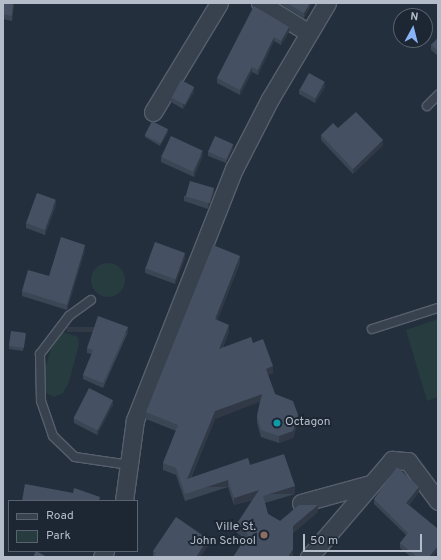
<!DOCTYPE html>
<style>
body{margin:0}
#map{position:relative;width:441px;height:560px;overflow:hidden;background:#242f3e;font-family:Overpass,sans-serif}
div>[style]{position:absolute}
.green>*{inset:0;background:#263c3f}
.round{border-radius:50%}
.roads{filter:drop-shadow(1px 0 #565f6c) drop-shadow(-1px 0 #565f6c) drop-shadow(0 1px #565f6c) drop-shadow(0 -1px #565f6c)}
.service>*{height:8px;margin:-4px;padding:0 4px;transform-origin:4px;border-radius:4px;background:#38414e}
.minor>*{height:17px;margin:-8.5px;padding:0 8.5px;transform-origin:8.5px;border-radius:8.5px;background:#38414e}
.wall>*{inset:0;background:#3b4654}
.shaded-wall>*{inset:0;background:#303945;transform-origin:0 0}
.building>*{inset:0;background:#455162;transform-origin:0 0}
.dots>*{width:11px;height:11px;translate:-50% -50%;box-sizing:border-box;border:2px solid #1d2633;border-radius:50%}
span{translate:-50% -50%;white-space:nowrap;text-align:center;line-height:1.15;-webkit-text-stroke:4px #1d2633;paint-order:stroke}
.poi-label{font-size:12px;color:#b4bcc9}
.left{translate:0 -50%;text-align:left}
.right{translate:-100% -50%;text-align:right}
.frame{position:absolute;inset:0;border:4px solid #b4bcc9;pointer-events:none}
.legend{position:absolute;left:8px;top:500px;width:130px;height:52px;box-sizing:border-box;background:#1d2633;border:1px solid #59626f;margin:0;padding:5px 7px;list-style:none;font-size:12px;color:#b4bcc9}
.legend li{display:flex;align-items:center;gap:8px;height:20px}
.legend b{width:20px;border:1px solid #59626f}
.north{position:absolute;left:393px;top:8px;width:40px;height:40px;box-sizing:border-box;background:#1d2633;border:1px solid #59626f;border-radius:50%;rotate:7deg;font-size:11px;font-weight:700;line-height:16px;text-align:center;color:#b4bcc9}
.north::after{content:'';display:block;margin:auto;width:14px;height:18px;background:#8ab4f8;clip-path:polygon(50% 0,100% 100%,50% 72%,0 100%)}
.scale{position:absolute;left:303px;top:534px;width:119px;height:18px;box-sizing:border-box;border:2px solid #b4bcc9;border-top:0;padding-left:5px;font-size:12px;line-height:14px;white-space:nowrap;color:#b4bcc9;-webkit-text-stroke:3px #1d2633;paint-order:stroke}
</style>
<div id="map">
<div class="green">
<i class="round" style="left:91px;top:263px;width:34px;height:34px"></i>
<i style="clip-path:polygon(438px 319px,438px 397px,427px 401px,406px 330px)"></i>
<i style="clip-path:polygon(63px 332px,78px 337px,79px 344px,69px 382px,63px 393px,54px 397px,46px 393px,44px 385px,46px 366px,52px 346px)"></i>
</div>
<div class="roads">
<div class="service">
<i style="left:427px;top:106px;width:16px;rotate:-45deg"></i>
<i style="left:91px;top:300px;width:27px;rotate:144deg"></i>
<i style="left:69px;top:316px;width:48px;rotate:127.3deg"></i>
<i style="left:40px;top:354px;width:47px;rotate:88.8deg"></i>
<i style="left:41px;top:401px;width:37px;rotate:71deg"></i>
<i style="left:53px;top:436px;width:30px;rotate:44deg"></i>
<i style="left:75px;top:457px;width:55px;rotate:8.4deg"></i>
<i style="left:372px;top:329px;width:69px;rotate:-17.7deg"></i>
</div>
<div class="minor">
<i style="left:260px;top:3px;width:57px;rotate:31.5deg"></i>
<i style="left:153px;top:112px;width:127px;rotate:-58.8deg"></i>
<i style="left:124px;top:501px;width:82px;rotate:-82.3deg"></i>
<i style="left:135px;top:420px;width:270px;rotate:-68.5deg"></i>
<i style="left:234px;top:169px;width:79px;rotate:-62.8deg"></i>
<i style="left:270px;top:99px;width:112px;rotate:-59.3deg"></i>
<i style="left:301px;top:503px;width:72px;rotate:-15.4deg"></i>
<i style="left:102px;top:557px;width:7px;rotate:-63deg"></i>
<i style="left:309px;top:557px;width:128px;rotate:-49.4deg"></i>
<i style="left:392px;top:460px;width:16px;rotate:4deg"></i>
<i style="left:408px;top:461px;width:50px;rotate:53.1deg"></i>
</div>
</div>
<div class="wall">
<i style="clip-path:polygon(3px 3px,14px 3px,12px 21px,3px 19px)"></i>
<i style="clip-path:polygon(279px 3px,312px 3px,304px 18px)"></i>
<i style="clip-path:polygon(254px 6px,289px 32px,281px 45px,274px 41px,258px 75px,252px 72px,240px 95px,217px 83px,217px 78px)"></i>
<i style="clip-path:polygon(438px 38px,438px 56px,431px 50px,431px 45px)"></i>
<i style="clip-path:polygon(325px 87px,315px 103px,299px 94px,299px 89px)"></i>
<i style="clip-path:polygon(194px 92px,183px 109px,171px 102px,171px 97px)"></i>
<i style="clip-path:polygon(338px 128px,383px 145px,353px 174px,321px 140px,321px 135px)"></i>
<i style="clip-path:polygon(168px 132px,160px 146px,145px 137px,145px 135px)"></i>
<i style="clip-path:polygon(233px 148px,226px 163px,208px 156px,208px 151px)"></i>
<i style="clip-path:polygon(203px 155px,194px 177px,161px 162px,161px 157px)"></i>
<i style="clip-path:polygon(214px 193px,208px 209px,184px 201px,184px 196px)"></i>
<i style="clip-path:polygon(56px 205px,45px 235px,26px 228px,26px 223px)"></i>
<i style="clip-path:polygon(85px 250px,67px 310px,22px 296px,22px 291px,49px 276px)"></i>
<i style="clip-path:polygon(185px 258px,175px 284px,145px 273px,145px 268px)"></i>
<i style="clip-path:polygon(240px 263px,217px 320px,229px 332px,223px 347px,253px 343px,273px 373px,268px 375px,275px 394px,298px 422px,293px 438px,279px 443px,261px 437px,257px 423px,257px 416px,260px 401px,215px 419px,191px 478px,250px 465px,295px 494px,265px 503px,268px 514px,280px 521px,318px 512px,293px 533px,293px 556px,245px 539px,236px 532px,236px 525px,253px 500px,234px 505px,228px 487px,185px 501px,176px 475px,163px 470px,163px 463px,176px 431px,146px 419px,146px 412px)"></i>
<i style="clip-path:polygon(128px 332px,103px 388px,83px 379px,83px 375px,92px 354px,87px 353px,87px 348px)"></i>
<i style="clip-path:polygon(26px 335px,23px 351px,9px 349px,9px 346px)"></i>
<i style="clip-path:polygon(113px 405px,97px 435px,74px 423px,74px 418px)"></i>
<i style="clip-path:polygon(419px 492px,409px 505px,438px 529px,438px 551px,433px 557px,411px 557px,400px 548px,400px 543px,406px 535px,374px 504px,374px 499px)"></i>
<i style="clip-path:polygon(208px 546px,200px 557px,153px 557px,153px 551px)"></i>
</div>
<div class="shaded-wall">
<i style="clip-path:polygon(13px 3px,14px 3px,12px 21px,12px 16px)"></i>
<i style="clip-path:polygon(310px 3px,312px 3px,304px 18px,304px 13px)"></i>
<i style="clip-path:polygon(289px 27px,289px 32px,281px 45px,281px 41px)"></i>
<i style="clip-path:polygon(274px 37px,274px 41px,258px 75px,258px 70px)"></i>
<i style="clip-path:polygon(252px 67px,252px 72px,240px 95px,240px 90px)"></i>
<i style="clip-path:polygon(325px 82px,325px 87px,315px 103px,315px 99px)"></i>
<i style="clip-path:polygon(194px 87px,194px 92px,183px 109px,183px 104px)"></i>
<i style="clip-path:polygon(168px 129px,168px 132px,160px 146px,160px 143px)"></i>
<i style="clip-path:polygon(383px 140px,383px 145px,353px 174px,353px 169px)"></i>
<i style="clip-path:polygon(233px 144px,233px 148px,226px 163px,226px 158px)"></i>
<i style="clip-path:polygon(203px 151px,203px 155px,194px 177px,194px 172px)"></i>
<i style="clip-path:polygon(214px 188px,214px 193px,208px 209px,208px 204px)"></i>
<i style="clip-path:polygon(56px 200px,56px 205px,45px 235px,45px 230px)"></i>
<i style="clip-path:polygon(85px 245px,85px 250px,67px 310px,67px 305px)"></i>
<i style="clip-path:polygon(185px 253px,185px 258px,175px 284px,175px 280px)"></i>
<i style="clip-path:polygon(240px 256px,240px 263px,215px 327px,215px 319px)"></i>
<i style="clip-path:polygon(229px 325px,229px 332px,219px 356px,219px 349px)"></i>
<i style="left:128px;top:327px;width:5px;height:61px;rotate:90deg"></i>
<i style="clip-path:polygon(273px 366px,273px 373px,266px 376px,266px 369px)"></i>
<i style="clip-path:polygon(262px 394px,262px 401px,215px 419px,187px 486px,187px 479px,215px 411px)"></i>
<i style="clip-path:polygon(113px 400px,113px 405px,97px 435px,97px 430px)"></i>
<i style="clip-path:polygon(298px 415px,298px 422px,293px 438px,279px 443px,279px 436px)"></i>
<i style="left:228px;top:480px;width:7px;height:45px;rotate:90deg"></i>
<i style="left:295px;top:486px;width:8px;height:34px;rotate:90deg"></i>
<i style="clip-path:polygon(419px 487px,419px 492px,406px 508px,406px 503px)"></i>
<i style="clip-path:polygon(259px 490px,259px 498px,234px 505px,234px 498px)"></i>
<i style="clip-path:polygon(318px 505px,318px 512px,293px 533px,293px 526px)"></i>
<i style="clip-path:polygon(208px 539px,208px 546px,200px 557px,196px 557px)"></i>
<i style="clip-path:polygon(438px 546px,438px 551px,433px 557px,429px 557px)"></i>
<i style="clip-path:polygon(293px 549px,293px 557px,288px 557px)"></i>
</div>
<div class="building">
<i style="clip-path:polygon(3px 3px,13px 3px,12px 16px,3px 14px)"></i>
<i style="clip-path:polygon(287px 3px,310px 3px,304px 13px)"></i>
<i style="clip-path:polygon(254px 6px,289px 27px,281px 41px,274px 37px,258px 70px,252px 67px,240px 90px,217px 78px)"></i>
<i style="clip-path:polygon(438px 38px,438px 51px,431px 45px)"></i>
<i style="left:309px;top:73px;width:18px;height:19px;rotate:29deg"></i>
<i style="left:181px;top:80px;width:15px;height:20px;rotate:28deg"></i>
<i style="clip-path:polygon(356px 112px,383px 140px,353px 169px,321px 135px,333px 123px,338px 128px)"></i>
<i style="left:152px;top:121px;width:18px;height:16px;rotate:27deg"></i>
<i style="left:171px;top:136px;width:35px;height:23px;rotate:25deg"></i>
<i style="left:215px;top:136px;width:20px;height:17px;rotate:24deg"></i>
<i style="left:190px;top:181px;width:25px;height:16px;rotate:16deg"></i>
<i style="left:37px;top:193px;width:20px;height:32px;rotate:20deg"></i>
<i style="clip-path:polygon(61px 237px,85px 245px,67px 305px,22px 291px,28px 270px,49px 276px)"></i>
<i style="left:155px;top:242px;width:32px;height:28px;rotate:20deg"></i>
<i style="clip-path:polygon(213px 245px,240px 256px,215px 319px,229px 325px,219px 349px,251px 337px,253px 343px,263px 339px,273px 366px,266px 369px,275px 394px,293px 401px,298px 415px,293px 431px,279px 436px,261px 430px,257px 416px,262px 394px,215px 411px,187px 479px,248px 458px,250px 465px,284px 454px,295px 486px,263px 496px,268px 514px,280px 521px,299px 505px,318px 505px,293px 526px,293px 549px,288px 557px,233px 557px,248px 534px,236px 525px,259px 490px,234px 498px,228px 480px,185px 494px,176px 468px,163px 463px,178px 425px,146px 412px)"></i>
<i style="clip-path:polygon(98px 316px,128px 327px,103px 383px,83px 375px,93px 350px,87px 348px)"></i>
<i style="left:11px;top:331px;width:15px;height:15px;rotate:8deg"></i>
<i style="left:89px;top:388px;width:27px;height:34px;rotate:27deg"></i>
<i style="clip-path:polygon(397px 467px,419px 487px,406px 503px,438px 529px,438px 546px,429px 557px,417px 557px,400px 543px,408px 533px,374px 499px)"></i>
<i style="clip-path:polygon(25px 484px,73px 493px,74px 488px,100px 497px,99px 501px,22px 501px)"></i>
<i style="clip-path:polygon(176px 517px,208px 539px,196px 557px,153px 557px,156px 553px,153px 551px)"></i>
<i style="clip-path:polygon(36px 551px,47px 557px,33px 557px)"></i>
</div>
<div class="dots">
<i style="left:277px;top:423px;background:#0f9aa8"></i>
<i style="left:264px;top:535px;background:#8d6e63"></i>
</div>
<div class="poi-label">
<span class="left" style="left:285px;top:423px">Octagon</span>
<span class="right" style="left:256px;top:535px">Ville St.<br>John School</span>
</div>
<div class="frame"></div>
<ul class="legend">
<li><b style="height:5px;background:#38414e"></b>Road</li>
<li><b style="height:11px;background:#263c3f"></b>Park</li>
</ul>
<div class="north">N</div>
<div class="scale">50 m</div>
</div>
